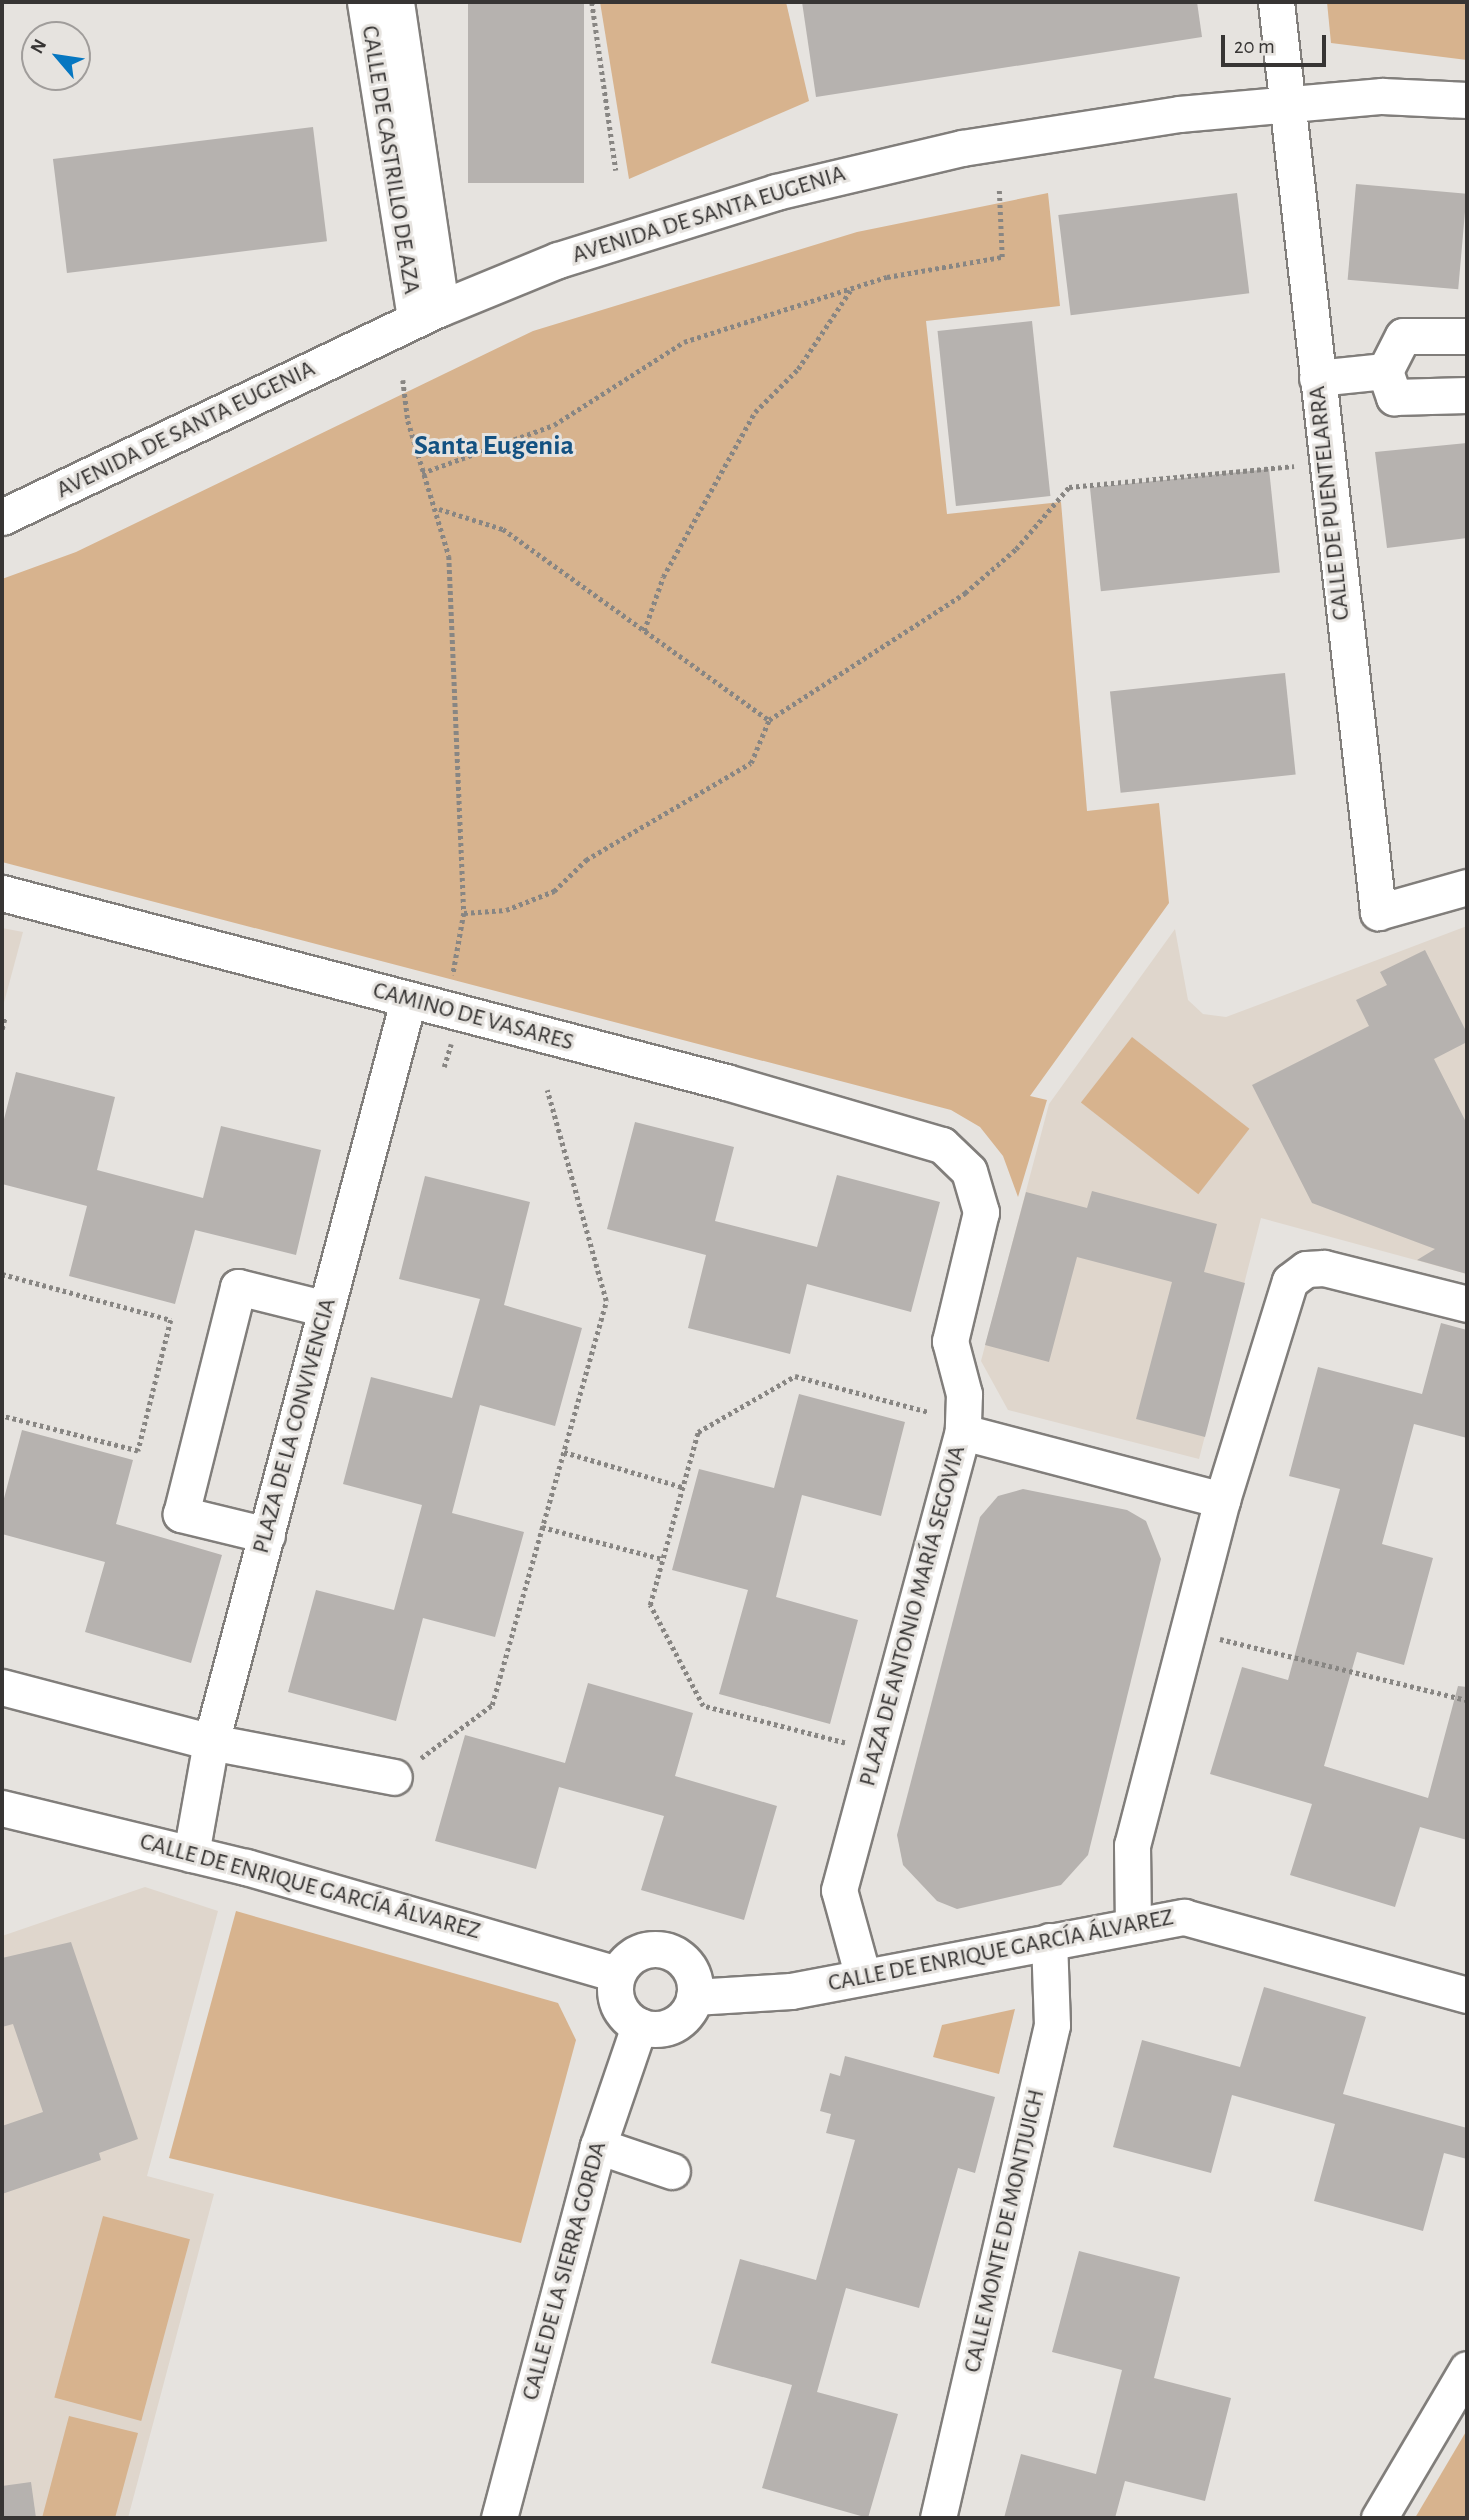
<!DOCTYPE html>
<meta charset="utf-8">
<style>
body{margin:0}
#map{position:relative;width:1469px;height:2520px;overflow:hidden;background:#e6e3df;font-family:"Alegreya Sans",sans-serif}
div>[style]{position:absolute}
.built>*{inset:0;background:#dfd6cc}
.green>*{inset:0;background:#d7b38e;transform-origin:0 0}
.building>*{inset:0;background:#b6b2af;transform-origin:0 0}
.path>*{height:4.5px;margin-top:-2.25px;transform-origin:0;background:repeating-linear-gradient(90deg,#888683 0 3.5px,transparent 0 7px)}
.roads{filter:drop-shadow(2px 0 #817e7b) drop-shadow(-2px 0 #817e7b) drop-shadow(0 2px #817e7b) drop-shadow(0 -2px #817e7b)}
.minor>*{height:35px;margin:-17.5px;padding:0 17.5px;transform-origin:17.5px;border-radius:17.5px;background:#fff}
.minor>.ring{margin:-17.5px;padding:0;box-sizing:content-box;background:none;border:35px solid #fff;border-radius:50%}
span{translate:-50% -50%;white-space:nowrap;text-align:center;line-height:1.15;-webkit-text-stroke:6px #e6e3df;paint-order:stroke}
.street-label{font-size:24px;color:#373534}
.quarter-label{font-size:28px;color:#135181;font-weight:700}
.frame{position:absolute;inset:0;border:4px solid #373534;pointer-events:none}
.north{position:absolute;left:21px;top:21px;width:70px;height:70px;box-sizing:border-box;background:#e6e3df;border:2px solid #a09d9b;border-radius:50%;rotate:299deg;font-size:19px;font-weight:700;line-height:28px;text-align:center;color:#373534}
.north::after{content:'';display:block;margin:auto;width:24px;height:32px;background:#0677c1;clip-path:polygon(50% 0,100% 100%,50% 72%,0 100%)}
.scale{position:absolute;left:1221px;top:35px;width:105px;height:32px;box-sizing:border-box;border:4px solid #373534;border-top:0;padding-left:9px;font-size:21px;line-height:24px;white-space:nowrap;color:#373534;-webkit-text-stroke:5px #e6e3df;paint-order:stroke}
</style>
<div id="map">
<div class="built">
<i style="clip-path:polygon(1467px 926px,1467px 1274px,1261px 1218px,1199px 1459px,1008px 1410px,981px 1361px,1049px 1104px,1175px 929px,1188px 1000px,1203px 1014px,1226px 1017px)"></i>
<i style="clip-path:polygon(2px 928px,23px 932px,2px 1010px)"></i>
<i style="clip-path:polygon(145px 1887px,218px 1911px,147px 2176px,214px 2194px,128px 2518px,2px 2518px,2px 1936px)"></i>
</div>
<div class="green">
<i style="clip-path:polygon(600px 2px,786px 2px,809px 101px,629px 179px)"></i>
<i style="clip-path:polygon(1327px 2px,1467px 2px,1467px 60px,1331px 43px)"></i>
<i style="clip-path:polygon(1048px 193px,1060px 306px,926px 321px,947px 514px,1061px 502px,1087px 811px,1159px 803px,1169px 903px,1030px 1096px,1047px 1100px,1018px 1197px,1003px 1156px,980px 1127px,951px 1110px,2px 862px,2px 579px,76px 552px,533px 331px,857px 232px)"></i>
<i style="left:1132px;top:1037px;width:149px;height:83px;rotate:38deg"></i>
<i style="clip-path:polygon(236px 1911px,558px 2003px,576px 2040px,521px 2243px,169px 2158px)"></i>
<i style="clip-path:polygon(1015px 2009px,999px 2074px,933px 2057px,942px 2025px)"></i>
<i style="left:103px;top:2216px;width:90px;height:188px;rotate:15deg"></i>
<i style="clip-path:polygon(69px 2416px,138px 2433px,115px 2518px,42px 2518px)"></i>
<i style="clip-path:polygon(1467px 2430px,1467px 2518px,1415px 2518px)"></i>
</div>
<div class="building">
<i style="left:468px;top:2px;width:116px;height:181px"></i>
<i style="clip-path:polygon(802px 2px,1197px 2px,1202px 37px,816px 97px)"></i>
<i style="left:313px;top:127px;width:115px;height:262px;rotate:83deg"></i>
<i style="left:1356px;top:184px;width:111px;height:96px;rotate:5deg"></i>
<i style="left:1237px;top:193px;width:101px;height:180px;rotate:83deg"></i>
<i style="left:1032px;top:321px;width:176px;height:95px;rotate:84deg"></i>
<i style="clip-path:polygon(1467px 443px,1467px 538px,1387px 548px,1375px 452px)"></i>
<i style="left:1269px;top:469px;width:104px;height:180px;rotate:84deg"></i>
<i style="left:1285px;top:673px;width:102px;height:176px;rotate:84deg"></i>
<i style="clip-path:polygon(1425px 950px,1467px 1033px,1467px 1042px,1434px 1059px,1467px 1124px,1467px 1274px,1417px 1260px,1435px 1249px,1312px 1203px,1252px 1085px,1369px 1026px,1356px 1000px,1387px 985px,1380px 972px)"></i>
<i style="clip-path:polygon(16px 1072px,115px 1097px,97px 1170px,203px 1198px,221px 1126px,321px 1150px,296px 1255px,195px 1230px,175px 1304px,69px 1276px,87px 1206px,2px 1184px,2px 1127px)"></i>
<i style="clip-path:polygon(635px 1122px,734px 1147px,715px 1221px,817px 1247px,837px 1175px,940px 1202px,911px 1312px,807px 1284px,790px 1354px,688px 1328px,706px 1255px,607px 1229px)"></i>
<i style="clip-path:polygon(425px 1176px,530px 1202px,504px 1305px,582px 1328px,555px 1426px,480px 1405px,452px 1513px,524px 1532px,495px 1637px,423px 1618px,396px 1721px,288px 1692px,316px 1590px,394px 1610px,422px 1505px,343px 1484px,371px 1377px,452px 1398px,480px 1299px,399px 1279px)"></i>
<i style="clip-path:polygon(1092px 1191px,1217px 1224px,1204px 1272px,1245px 1283px,1205px 1437px,1136px 1419px,1172px 1282px,1077px 1257px,1049px 1362px,985px 1345px,1026px 1192px,1087px 1208px)"></i>
<i style="clip-path:polygon(1441px 1323px,1467px 1330px,1467px 1438px,1414px 1424px,1382px 1544px,1433px 1558px,1404px 1665px,1357px 1652px,1324px 1766px,1428px 1798px,1458px 1686px,1467px 1687px,1467px 1840px,1420px 1827px,1395px 1907px,1290px 1875px,1312px 1804px,1210px 1774px,1242px 1667px,1288px 1680px,1340px 1489px,1289px 1476px,1318px 1367px,1422px 1394px)"></i>
<i style="clip-path:polygon(799px 1394px,905px 1422px,881px 1516px,802px 1495px,776px 1597px,858px 1620px,830px 1724px,719px 1694px,748px 1590px,672px 1570px,699px 1469px,774px 1488px)"></i>
<i style="clip-path:polygon(22px 1430px,133px 1460px,116px 1524px,222px 1555px,191px 1663px,85px 1632px,105px 1562px,2px 1534px,2px 1506px)"></i>
<i style="clip-path:polygon(1023px 1489px,1127px 1510px,1146px 1521px,1161px 1559px,1088px 1855px,1061px 1885px,957px 1909px,937px 1901px,903px 1865px,897px 1835px,980px 1517px,998px 1496px)"></i>
<i style="clip-path:polygon(588px 1683px,693px 1713px,675px 1776px,777px 1806px,744px 1920px,641px 1890px,664px 1816px,559px 1787px,536px 1869px,435px 1841px,465px 1735px,565px 1763px)"></i>
<i style="clip-path:polygon(71px 1942px,138px 2139px,99px 2153px,101px 2160px,2px 2194px,2px 2126px,43px 2112px,13px 2024px,2px 2027px,2px 1958px)"></i>
<i style="clip-path:polygon(1264px 1987px,1366px 2017px,1343px 2094px,1467px 2128px,1467px 2159px,1444px 2153px,1423px 2231px,1314px 2201px,1335px 2124px,1232px 2095px,1211px 2173px,1113px 2147px,1142px 2040px,1240px 2067px)"></i>
<i style="clip-path:polygon(845px 2056px,995px 2097px,975px 2173px,958px 2168px,919px 2308px,846px 2288px,817px 2392px,898px 2414px,868px 2518px,762px 2488px,792px 2385px,711px 2363px,740px 2259px,816px 2280px,855px 2140px,826px 2133px,831px 2114px,820px 2111px,830px 2073px,840px 2076px)"></i>
<i style="clip-path:polygon(1079px 2251px,1180px 2277px,1154px 2378px,1231px 2398px,1205px 2501px,1125px 2481px,1115px 2518px,1004px 2518px,1021px 2454px,1096px 2474px,1122px 2370px,1052px 2352px)"></i>
<i style="clip-path:polygon(31px 2482px,36px 2518px,2px 2518px,2px 2486px)"></i>
</div>
<div class="path">
<i style="left:592px;top:2px;width:170px;rotate:81.9deg"></i>
<i style="left:403px;top:380px;width:41px;rotate:83deg"></i>
<i style="left:408px;top:421px;width:141px;rotate:73.1deg"></i>
<i style="left:449px;top:556px;width:357px;rotate:87.6deg"></i>
<i style="left:464px;top:913px;width:63px;rotate:100.1deg"></i>
<i style="left:422px;top:473px;width:140px;rotate:-20deg"></i>
<i style="left:554px;top:425px;width:154px;rotate:-32.6deg"></i>
<i style="left:684px;top:342px;width:213px;rotate:-17.8deg"></i>
<i style="left:887px;top:277px;width:117px;rotate:-9.9deg"></i>
<i style="left:1002px;top:257px;width:69px;rotate:-92.5deg"></i>
<i style="left:439px;top:509px;width:67px;rotate:17.4deg"></i>
<i style="left:503px;top:529px;width:327px;rotate:35.7deg"></i>
<i style="left:769px;top:720px;width:234px;rotate:-32.9deg"></i>
<i style="left:965px;top:593px;width:67px;rotate:-40.8deg"></i>
<i style="left:1016px;top:549px;width:82px;rotate:-49.5deg"></i>
<i style="left:1069px;top:487px;width:226px;rotate:-5.3deg"></i>
<i style="left:644px;top:631px;width:57px;rotate:-70.6deg"></i>
<i style="left:663px;top:577px;width:189px;rotate:-60.9deg"></i>
<i style="left:755px;top:412px;width:61px;rotate:-45deg"></i>
<i style="left:798px;top:369px;width:94px;rotate:-56.3deg"></i>
<i style="left:464px;top:913px;width:42px;rotate:-4.1deg"></i>
<i style="left:506px;top:910px;width:52px;rotate:-21.6deg"></i>
<i style="left:554px;top:891px;width:45px;rotate:-44.1deg"></i>
<i style="left:586px;top:860px;width:191px;rotate:-30.5deg"></i>
<i style="left:751px;top:763px;width:47px;rotate:-67.3deg"></i>
<i style="left:2px;top:1029px;width:12px;rotate:-76deg"></i>
<i style="left:444px;top:1067px;width:24px;rotate:-73deg"></i>
<i style="left:2px;top:1274px;width:175px;rotate:15.2deg"></i>
<i style="left:171px;top:1320px;width:135px;rotate:104.1deg"></i>
<i style="left:138px;top:1451px;width:140px;rotate:-165.6deg"></i>
<i style="left:564px;top:1452px;width:123px;rotate:16.5deg"></i>
<i style="left:542px;top:1527px;width:124px;rotate:14.9deg"></i>
<i style="left:1220px;top:1639px;width:254px;rotate:13.9deg"></i>
<i style="left:845px;top:1743px;width:147px;rotate:-165.4deg"></i>
<i style="left:703px;top:1706px;width:114px;rotate:-117.7deg"></i>
<i style="left:650px;top:1605px;width:180px;rotate:-74.5deg"></i>
<i style="left:698px;top:1432px;width:112px;rotate:-30deg"></i>
<i style="left:795px;top:1376px;width:138px;rotate:15.1deg"></i>
<i style="left:421px;top:1758px;width:89px;rotate:-36.7deg"></i>
<i style="left:492px;top:1705px;width:420px;rotate:-74.2deg"></i>
<i style="left:606px;top:1301px;width:219px;rotate:-105.6deg"></i>
</div>
<div class="roads">
<div class="minor">
<i style="left:365px;top:2px;width:321px;rotate:81deg"></i>
<i style="left:396px;top:2px;width:309px;rotate:81.6deg"></i>
<i style="left:1276px;top:2px;width:916px;rotate:83.6deg"></i>
<i style="left:1378px;top:912px;width:92px;rotate:-15.7deg"></i>
<i style="left:1385px;top:371px;width:28px;rotate:71deg"></i>
<i style="left:1394px;top:397px;width:73px;rotate:-1.6deg"></i>
<i style="left:1317px;top:378px;width:68px;rotate:-5.9deg"></i>
<i style="left:1385px;top:371px;width:39px;rotate:-63deg"></i>
<i style="left:1403px;top:336px;width:64px"></i>
<i style="left:2px;top:517px;width:486px;rotate:-25.5deg"></i>
<i style="left:441px;top:308px;width:126px;rotate:-22.3deg"></i>
<i style="left:558px;top:260px;width:228px;rotate:-17.3deg"></i>
<i style="left:776px;top:192px;width:191px;rotate:-13.3deg"></i>
<i style="left:962px;top:148px;width:220px;rotate:-8.9deg"></i>
<i style="left:1179px;top:114px;width:204px;rotate:-5.1deg"></i>
<i style="left:1382px;top:96px;width:85px;rotate:2.7deg"></i>
<i style="left:2px;top:893px;width:748px;rotate:14.63deg"></i>
<i style="left:726px;top:1082px;width:225px;rotate:16.3deg"></i>
<i style="left:942px;top:1145px;width:37px;rotate:44deg"></i>
<i style="left:969px;top:1171px;width:43px;rotate:73.7deg"></i>
<i style="left:981px;top:1212px;width:133px;rotate:103.5deg"></i>
<i style="left:950px;top:1341px;width:55px;rotate:75.2deg"></i>
<i style="left:964px;top:1394px;width:38px;rotate:92deg"></i>
<i style="left:1222px;top:1500px;width:229px;rotate:-72.8deg"></i>
<i style="left:1290px;top:1281px;width:20px;rotate:-37deg"></i>
<i style="left:1306px;top:1269px;width:18px;rotate:-3deg"></i>
<i style="left:1324px;top:1268px;width:147px;rotate:14.1deg"></i>
<i style="left:267px;top:1535px;width:89px;rotate:-166.3deg"></i>
<i style="left:181px;top:1514px;width:234px;rotate:-75.9deg"></i>
<i style="left:238px;top:1287px;width:91px;rotate:14deg"></i>
<i style="left:2px;top:1687px;width:216px;rotate:14.7deg"></i>
<i style="left:211px;top:1742px;width:186px;rotate:10.8deg"></i>
<i style="left:2px;top:1808px;width:251px;rotate:13.6deg"></i>
<i style="left:246px;top:1867px;width:386px;rotate:16.1deg"></i>
<i style="left:191px;top:1854px;width:114px;rotate:-79.9deg"></i>
<i style="left:211px;top:1742px;width:767px;rotate:-75.11deg"></i>
<i class="ring" style="left:615px;top:1949px;width:45px;height:45px"></i>
<i style="left:863px;top:1977px;width:90px;rotate:-105.4deg"></i>
<i style="left:839px;top:1890px;width:474px;rotate:-74.9deg"></i>
<i style="left:963px;top:1432px;width:268px;rotate:14.7deg"></i>
<i style="left:1222px;top:1500px;width:357px;rotate:104.6deg"></i>
<i style="left:1132px;top:1845px;width:79px;rotate:89.3deg"></i>
<i style="left:694px;top:1997px;width:97px;rotate:-3.5deg"></i>
<i style="left:791px;top:1991px;width:400px;rotate:-10.7deg"></i>
<i style="left:1184px;top:1917px;width:294px;rotate:15.4deg"></i>
<i style="left:598px;top:2146px;width:78px;rotate:18.7deg"></i>
<i style="left:499px;top:2518px;width:385px;rotate:-75.1deg"></i>
<i style="left:598px;top:2146px;width:127px;rotate:-71.1deg"></i>
<i style="left:938px;top:2518px;width:506px;rotate:-76.98deg"></i>
<i style="left:1052px;top:2025px;width:84px;rotate:-92deg"></i>
<i style="left:1379px;top:2518px;width:173px;rotate:-59.4deg"></i>
</div>
</div>
<div class="street-label">
<span style="left:390px;top:160px;rotate:81deg">CALLE DE CASTRILLO DE AZA</span>
<span style="left:709px;top:215px;rotate:-17deg">AVENIDA DE SANTA EUGENIA</span>
<span style="left:186px;top:430px;rotate:-26deg">AVENIDA DE SANTA EUGENIA</span>
<span style="left:1330px;top:503px;rotate:-96deg">CALLE DE PUENTELARRA</span>
<span style="left:473px;top:1017px;rotate:15deg">CAMINO DE VASARES</span>
<span style="left:295px;top:1426px;rotate:-75deg">PLAZA DE LA CONVIVENCIA</span>
<span style="left:913px;top:1616px;rotate:-75deg">PLAZA DE ANTONIO MARÍA SEGOVIA</span>
<span style="left:310px;top:1887px;rotate:15deg">CALLE DE ENRIQUE GARCÍA ÁLVAREZ</span>
<span style="left:1001px;top:1951px;rotate:-11deg">CALLE DE ENRIQUE GARCÍA ÁLVAREZ</span>
<span style="left:1005px;top:2231px;rotate:-77deg">CALLE MONTE DE MONTJUICH</span>
<span style="left:565px;top:2271px;rotate:-75deg">CALLE DE LA SIERRA GORDA</span>
</div>
<div class="quarter-label">
<span style="left:494px;top:446px">Santa Eugenia</span>
</div>
<div class="frame"></div>
<div class="north">N</div>
<div class="scale">20 m</div>
</div>
